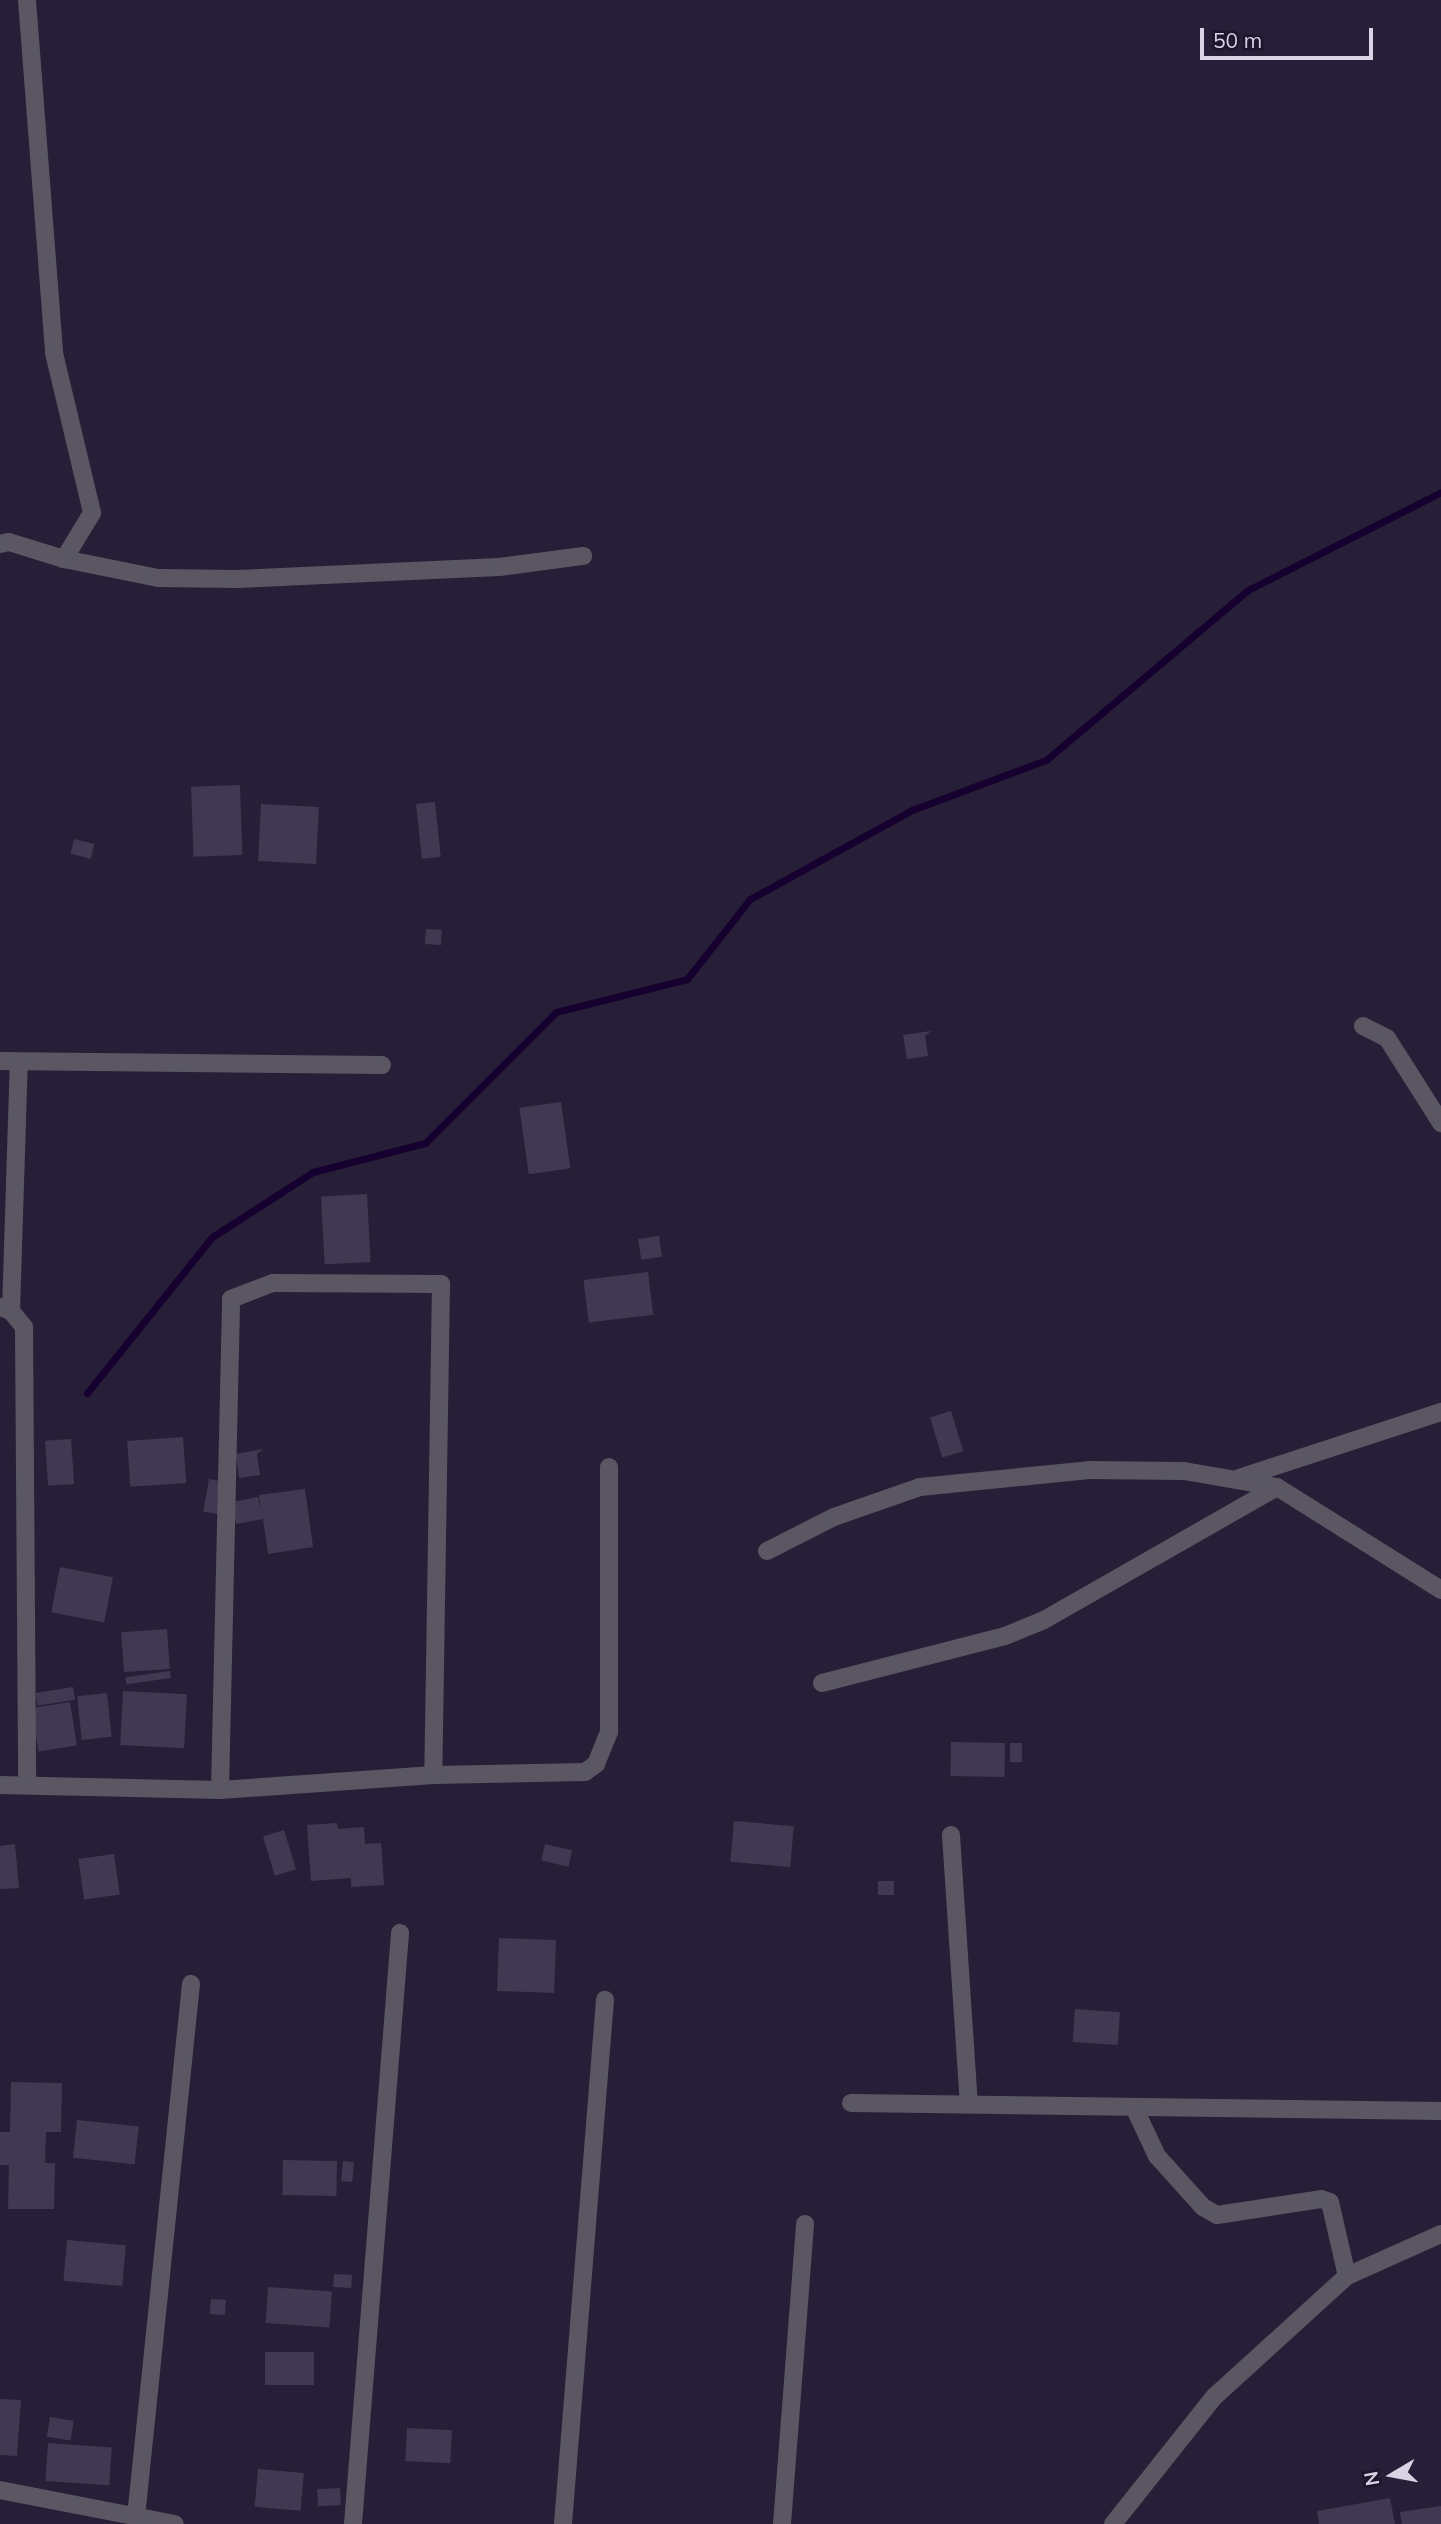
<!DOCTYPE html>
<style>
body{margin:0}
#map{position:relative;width:1441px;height:2524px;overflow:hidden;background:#271f37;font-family:Mulish,sans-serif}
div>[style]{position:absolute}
.stream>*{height:7px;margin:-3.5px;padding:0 3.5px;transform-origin:3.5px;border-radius:3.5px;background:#160030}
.building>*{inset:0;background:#413952;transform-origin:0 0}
.minor>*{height:18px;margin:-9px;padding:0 9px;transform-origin:9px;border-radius:9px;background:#5a5763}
.tertiary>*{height:18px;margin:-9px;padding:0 9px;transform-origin:9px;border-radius:9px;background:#5a5763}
span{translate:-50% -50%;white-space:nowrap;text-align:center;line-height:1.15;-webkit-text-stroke:7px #1d152d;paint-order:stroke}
.north{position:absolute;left:1357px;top:2440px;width:70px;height:70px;-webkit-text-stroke:5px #1d152d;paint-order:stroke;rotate:260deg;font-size:19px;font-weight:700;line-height:28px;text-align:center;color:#d8d4e4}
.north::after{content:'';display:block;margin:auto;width:24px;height:32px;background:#d8d4e4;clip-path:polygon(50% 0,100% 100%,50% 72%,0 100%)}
.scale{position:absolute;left:1200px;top:28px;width:173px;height:32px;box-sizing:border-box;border:4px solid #d8d4e4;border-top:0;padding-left:9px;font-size:21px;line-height:24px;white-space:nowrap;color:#d8d4e4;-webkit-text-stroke:5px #1d152d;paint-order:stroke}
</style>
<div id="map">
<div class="stream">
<i style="left:87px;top:1393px;width:200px;rotate:-51.3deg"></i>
<i style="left:212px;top:1237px;width:120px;rotate:-32.8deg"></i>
<i style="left:313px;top:1172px;width:116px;rotate:-14.5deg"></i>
<i style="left:425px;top:1143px;width:185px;rotate:-45deg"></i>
<i style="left:556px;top:1012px;width:135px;rotate:-14.1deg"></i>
<i style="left:687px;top:979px;width:102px;rotate:-51.8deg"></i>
<i style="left:750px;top:899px;width:185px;rotate:-28.8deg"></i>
<i style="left:912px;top:810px;width:143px;rotate:-20.5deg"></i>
<i style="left:1046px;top:760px;width:264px;rotate:-40.1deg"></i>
<i style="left:1248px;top:590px;width:216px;rotate:-26.9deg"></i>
</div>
<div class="building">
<i style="left:240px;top:785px;width:70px;height:49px;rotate:88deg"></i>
<i style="left:435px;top:802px;width:55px;height:19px;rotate:84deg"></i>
<i style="left:261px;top:804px;width:58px;height:57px;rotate:3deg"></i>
<i style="left:74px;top:839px;width:21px;height:15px;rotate:14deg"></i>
<i style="left:426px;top:929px;width:16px;height:15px;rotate:4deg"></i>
<i style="clip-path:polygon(931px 1031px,925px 1036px,928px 1056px,907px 1059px,903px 1035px)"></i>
<i style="left:561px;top:1102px;width:67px;height:42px;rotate:82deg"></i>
<i style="left:367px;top:1194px;width:68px;height:46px;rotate:87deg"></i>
<i style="left:659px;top:1236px;width:21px;height:21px;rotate:82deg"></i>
<i style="left:648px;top:1272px;width:43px;height:65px;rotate:83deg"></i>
<i style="left:951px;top:1411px;width:42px;height:22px;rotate:73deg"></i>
<i style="left:183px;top:1437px;width:46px;height:56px;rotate:86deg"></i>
<i style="left:71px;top:1439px;width:45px;height:26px;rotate:86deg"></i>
<i style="clip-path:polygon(263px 1449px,257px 1454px,260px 1475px,239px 1478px,236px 1454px)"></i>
<i style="left:209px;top:1479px;width:17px;height:33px;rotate:10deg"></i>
<i style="clip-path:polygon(305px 1489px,313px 1547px,268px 1554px,263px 1519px,236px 1524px,232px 1502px,258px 1497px,261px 1512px,259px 1495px)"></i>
<i style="left:60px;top:1567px;width:54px;height:46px;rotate:11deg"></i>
<i style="left:167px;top:1629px;width:40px;height:46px;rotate:86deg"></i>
<i style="left:170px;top:1671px;width:7px;height:45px;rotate:82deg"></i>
<i style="left:73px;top:1687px;width:13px;height:38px;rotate:81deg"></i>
<i style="left:123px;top:1691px;width:64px;height:54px;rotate:3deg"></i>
<i style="left:107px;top:1693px;width:44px;height:30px;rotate:84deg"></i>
<i style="left:70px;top:1702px;width:44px;height:39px;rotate:81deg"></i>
<i style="left:951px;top:1742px;width:54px;height:34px;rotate:1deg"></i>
<i style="left:1010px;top:1743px;width:12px;height:19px"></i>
<i style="left:734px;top:1821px;width:60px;height:41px;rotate:5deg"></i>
<i style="clip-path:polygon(337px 1823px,338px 1829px,364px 1827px,365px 1844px,381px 1843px,384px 1885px,351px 1887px,351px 1878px,311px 1881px,307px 1825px)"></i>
<i style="left:284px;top:1830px;width:41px;height:22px;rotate:73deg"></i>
<i style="clip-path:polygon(15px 1844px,19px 1888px,0 1889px,0 1846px)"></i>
<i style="left:545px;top:1844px;width:28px;height:17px;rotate:13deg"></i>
<i style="left:114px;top:1854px;width:41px;height:36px;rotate:82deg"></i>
<i style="left:878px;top:1881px;width:16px;height:14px"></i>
<i style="left:499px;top:1938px;width:57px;height:53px;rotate:2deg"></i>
<i style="left:1075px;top:2009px;width:45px;height:33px;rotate:4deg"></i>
<i style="clip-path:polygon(11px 2082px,62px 2083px,61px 2132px,46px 2132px,45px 2163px,55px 2163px,54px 2209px,8px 2209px,9px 2165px,0 2165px,0 2132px,10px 2132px)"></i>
<i style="left:77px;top:2120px;width:62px;height:38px;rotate:6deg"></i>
<i style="left:283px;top:2160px;width:54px;height:35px;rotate:1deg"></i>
<i style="left:343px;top:2161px;width:11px;height:20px;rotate:5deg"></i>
<i style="left:67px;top:2240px;width:59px;height:41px;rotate:5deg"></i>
<i style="left:334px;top:2274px;width:18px;height:13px;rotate:3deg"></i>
<i style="left:268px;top:2287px;width:64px;height:36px;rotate:4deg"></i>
<i style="left:211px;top:2299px;width:15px;height:15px;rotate:4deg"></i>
<i style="left:265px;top:2352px;width:49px;height:33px"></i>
<i style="clip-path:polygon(0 2399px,21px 2400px,17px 2456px,0 2455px)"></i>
<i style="left:50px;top:2417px;width:24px;height:20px;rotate:9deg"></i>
<i style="left:407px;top:2428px;width:45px;height:33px;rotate:3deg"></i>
<i style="left:48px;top:2443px;width:64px;height:38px;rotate:4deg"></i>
<i style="left:258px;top:2469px;width:46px;height:38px;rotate:5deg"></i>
<i style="left:340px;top:2488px;width:17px;height:23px;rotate:87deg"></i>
<i style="clip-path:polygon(1390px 2498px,1395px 2524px,1319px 2524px,1317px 2511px)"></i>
<i style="clip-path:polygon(1441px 2506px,1441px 2524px,1402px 2524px,1400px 2512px)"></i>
</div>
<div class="minor">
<i style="left:27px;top:0;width:354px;rotate:85.6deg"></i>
<i style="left:54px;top:353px;width:164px;rotate:76.6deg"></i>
<i style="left:92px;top:513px;width:54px;rotate:121.3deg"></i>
<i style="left:64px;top:559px;width:96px;rotate:11.4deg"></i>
<i style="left:158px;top:578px;width:79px;rotate:0.7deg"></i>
<i style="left:237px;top:579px;width:262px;rotate:-2.6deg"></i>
<i style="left:499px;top:567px;width:85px;rotate:-7.5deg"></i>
<i style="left:0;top:544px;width:9px;rotate:-13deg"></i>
<i style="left:9px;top:542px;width:58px;rotate:17.2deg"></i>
<i style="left:1363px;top:1026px;width:27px;rotate:27deg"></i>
<i style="left:1387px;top:1038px;width:101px;rotate:57.6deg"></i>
<i style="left:0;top:1061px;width:382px;rotate:0.6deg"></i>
<i style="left:0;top:1307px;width:12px;rotate:20deg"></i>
<i style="left:11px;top:1311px;width:21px;rotate:51deg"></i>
<i style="left:24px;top:1327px;width:458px;rotate:89.6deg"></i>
<i style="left:11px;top:1311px;width:249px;rotate:-88.2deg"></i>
<i style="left:1239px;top:1478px;width:213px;rotate:-18.1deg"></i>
<i style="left:767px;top:1551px;width:75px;rotate:-26.9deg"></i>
<i style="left:834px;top:1517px;width:91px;rotate:-19.2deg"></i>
<i style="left:920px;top:1487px;width:170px;rotate:-5.7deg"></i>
<i style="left:1089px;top:1470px;width:95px;rotate:0.6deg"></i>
<i style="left:1184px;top:1471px;width:94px;rotate:9.8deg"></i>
<i style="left:1277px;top:1487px;width:194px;rotate:32.1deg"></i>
<i style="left:822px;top:1683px;width:189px;rotate:-14.4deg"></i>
<i style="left:1005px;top:1636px;width:42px;rotate:-22.3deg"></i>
<i style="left:1044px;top:1620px;width:268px;rotate:-29.7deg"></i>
<i style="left:0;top:1785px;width:220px;rotate:1.3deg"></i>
<i style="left:220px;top:1790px;width:214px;rotate:-4deg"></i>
<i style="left:433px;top:1775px;width:152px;rotate:-1.1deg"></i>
<i style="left:585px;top:1772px;width:14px;rotate:-36deg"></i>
<i style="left:596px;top:1764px;width:35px;rotate:-68deg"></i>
<i style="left:609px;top:1732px;width:265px;rotate:-90deg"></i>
<i style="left:220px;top:1790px;width:491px;rotate:-88.7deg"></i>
<i style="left:231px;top:1299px;width:45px;rotate:-20.9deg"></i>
<i style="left:273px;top:1283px;width:168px;rotate:0.3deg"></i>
<i style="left:441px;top:1284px;width:491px;rotate:90.9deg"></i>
<i style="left:951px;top:1835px;width:270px;rotate:86.2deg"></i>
<i style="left:851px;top:2103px;width:590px;rotate:0.78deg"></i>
<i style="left:1134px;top:2107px;width:54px;rotate:64.9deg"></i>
<i style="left:1157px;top:2156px;width:69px;rotate:48deg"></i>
<i style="left:1203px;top:2207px;width:16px;rotate:30deg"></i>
<i style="left:1217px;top:2215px;width:105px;rotate:-8.7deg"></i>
<i style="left:1321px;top:2199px;width:9px;rotate:18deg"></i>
<i style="left:1330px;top:2202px;width:76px;rotate:77.1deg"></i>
<i style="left:0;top:2490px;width:178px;rotate:11deg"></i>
<i style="left:136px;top:2517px;width:536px;rotate:-84.11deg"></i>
<i style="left:353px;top:2524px;width:593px;rotate:-85.45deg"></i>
<i style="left:563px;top:2524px;width:526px;rotate:-85.42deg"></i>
<i style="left:782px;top:2524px;width:301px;rotate:-85.6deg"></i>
</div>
<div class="tertiary">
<i style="left:1113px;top:2524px;width:162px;rotate:-51.5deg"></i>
<i style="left:1214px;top:2397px;width:180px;rotate:-42.3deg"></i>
<i style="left:1347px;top:2276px;width:103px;rotate:-24.1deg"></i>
</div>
<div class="north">N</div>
<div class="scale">50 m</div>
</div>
